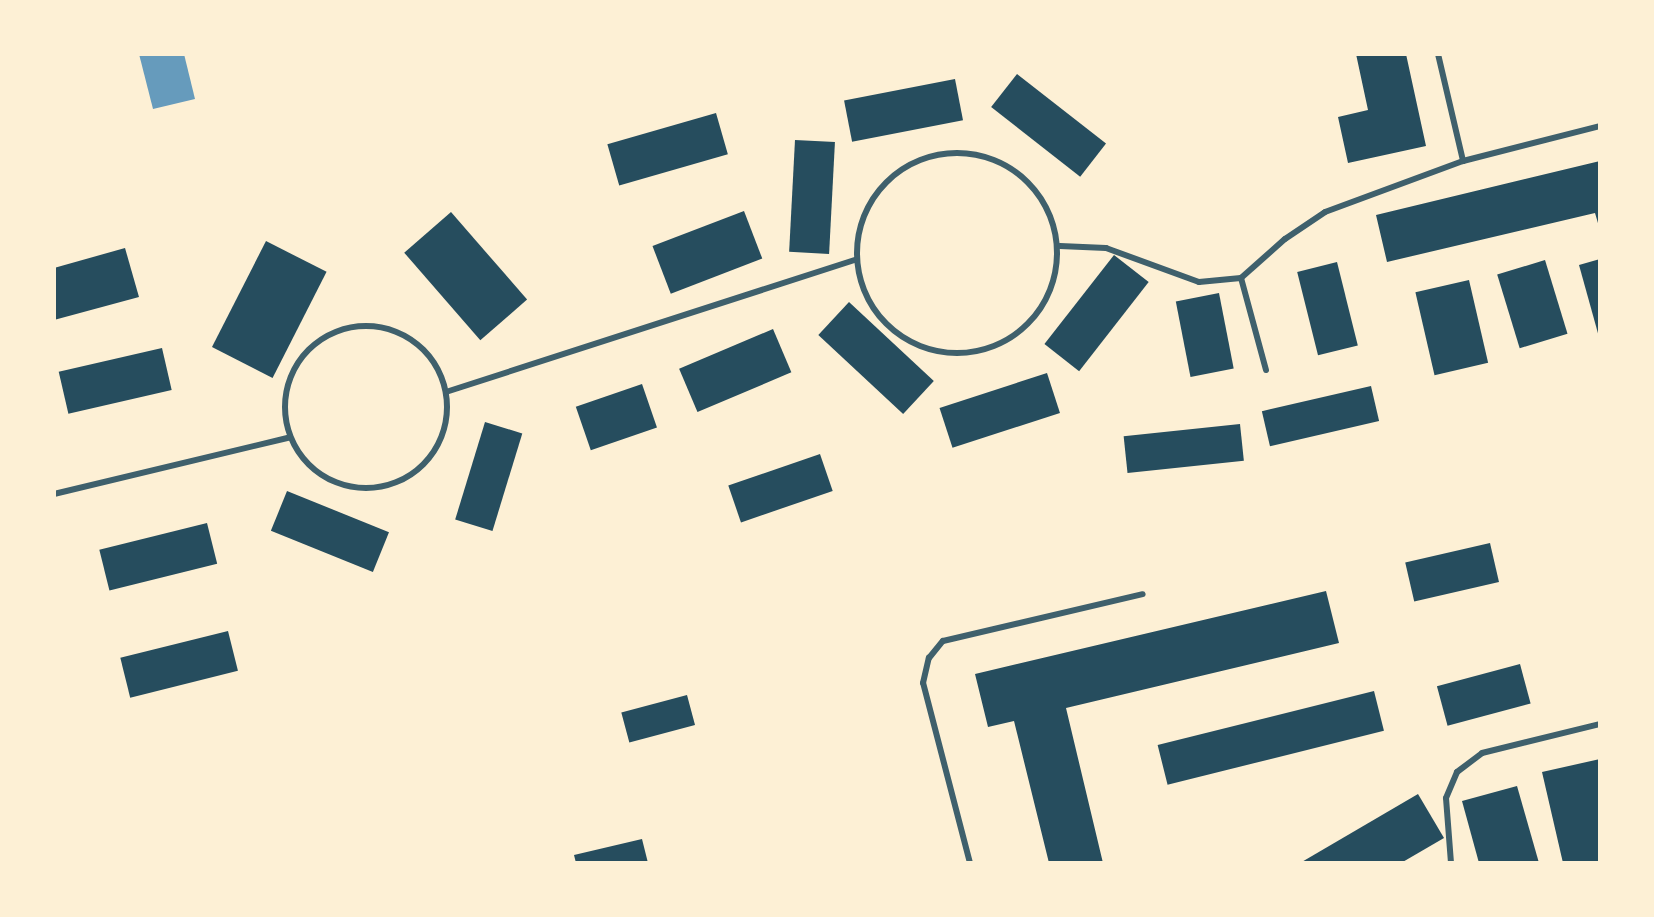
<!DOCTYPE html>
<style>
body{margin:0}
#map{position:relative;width:1654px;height:917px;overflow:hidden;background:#fdf0d5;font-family:Karla,sans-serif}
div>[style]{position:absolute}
.water>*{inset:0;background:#669bbc}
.building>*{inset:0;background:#264d5e;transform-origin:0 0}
.service>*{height:6px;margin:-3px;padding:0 3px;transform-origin:3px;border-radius:3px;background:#3f606c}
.service>.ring{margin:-3px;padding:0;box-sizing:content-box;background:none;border:6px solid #3f606c;border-radius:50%}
span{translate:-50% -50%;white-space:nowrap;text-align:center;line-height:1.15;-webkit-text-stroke:6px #fdf0d5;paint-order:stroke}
.frame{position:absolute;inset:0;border:56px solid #fdf0d5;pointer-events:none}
</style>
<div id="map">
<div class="water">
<i style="clip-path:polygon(139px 54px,184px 54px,195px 99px,153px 109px)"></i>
</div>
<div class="building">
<i style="clip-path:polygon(1356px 54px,1406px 54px,1426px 146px,1348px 163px,1338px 117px,1368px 110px)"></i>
<i style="left:1017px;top:74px;width:113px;height:42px;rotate:38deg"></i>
<i style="left:955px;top:79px;width:42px;height:113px;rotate:79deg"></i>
<i style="left:716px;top:113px;width:43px;height:113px;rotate:74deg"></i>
<i style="left:795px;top:140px;width:40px;height:112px;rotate:3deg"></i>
<i style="clip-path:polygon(1600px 161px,1600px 230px,1595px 213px,1387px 262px,1376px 215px)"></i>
<i style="left:744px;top:211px;width:51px;height:98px;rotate:69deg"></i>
<i style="left:451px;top:212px;width:116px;height:62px;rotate:49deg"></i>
<i style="left:266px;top:241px;width:68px;height:119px;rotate:27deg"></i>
<i style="clip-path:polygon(125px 248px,139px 297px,54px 320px,54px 268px)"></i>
<i style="left:1114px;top:255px;width:44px;height:113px;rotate:38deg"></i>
<i style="clip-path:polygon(1600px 259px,1600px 337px,1599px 337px,1579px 265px)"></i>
<i style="left:1545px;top:260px;width:77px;height:50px;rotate:73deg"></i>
<i style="left:1337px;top:262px;width:86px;height:41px;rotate:76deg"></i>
<i style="left:1469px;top:280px;width:85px;height:55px;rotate:77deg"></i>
<i style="left:1219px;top:293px;width:77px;height:44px;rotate:79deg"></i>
<i style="left:849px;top:302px;width:116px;height:45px;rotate:43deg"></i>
<i style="left:773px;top:329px;width:47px;height:102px;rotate:67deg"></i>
<i style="left:162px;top:348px;width:43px;height:106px;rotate:77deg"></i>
<i style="left:1047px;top:373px;width:42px;height:113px;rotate:72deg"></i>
<i style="left:642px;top:384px;width:46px;height:70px;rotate:71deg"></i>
<i style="left:1371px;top:386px;width:36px;height:112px;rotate:77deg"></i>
<i style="left:485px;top:422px;width:39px;height:102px;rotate:17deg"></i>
<i style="left:1240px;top:424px;width:37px;height:117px;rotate:84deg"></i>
<i style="left:820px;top:454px;width:39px;height:97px;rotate:71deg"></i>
<i style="left:287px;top:491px;width:110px;height:43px;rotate:22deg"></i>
<i style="left:207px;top:523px;width:42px;height:111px;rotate:76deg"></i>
<i style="left:1490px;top:543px;width:40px;height:87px;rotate:77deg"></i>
<i style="clip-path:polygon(1326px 591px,1339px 643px,1066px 708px,1103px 863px,1049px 863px,1014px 721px,988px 727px,975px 674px)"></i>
<i style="left:228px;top:631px;width:41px;height:111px;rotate:76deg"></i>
<i style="left:1520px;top:664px;width:41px;height:86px;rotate:75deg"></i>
<i style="left:1374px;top:691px;width:41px;height:223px;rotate:76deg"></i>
<i style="left:687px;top:695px;width:31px;height:68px;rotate:75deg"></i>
<i style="clip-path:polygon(1600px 759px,1600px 862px,1563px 863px,1542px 772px)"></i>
<i style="clip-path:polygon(1517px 786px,1539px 863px,1479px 863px,1462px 801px)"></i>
<i style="clip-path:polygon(1418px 794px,1444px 838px,1401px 863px,1300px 863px)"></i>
<i style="clip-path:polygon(642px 839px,648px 863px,576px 863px,574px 855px)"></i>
</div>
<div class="service">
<i style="left:1438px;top:54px;width:110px;rotate:76.8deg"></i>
<i class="ring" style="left:857px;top:153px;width:194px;height:194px"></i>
<i style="left:1060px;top:246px;width:46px;rotate:2.5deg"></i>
<i style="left:1106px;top:248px;width:99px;rotate:20.1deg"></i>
<i style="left:1199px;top:282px;width:42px;rotate:-5.4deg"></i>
<i class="ring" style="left:285px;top:326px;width:156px;height:156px"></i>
<i style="left:1266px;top:370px;width:95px;rotate:-105.2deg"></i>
<i style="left:1241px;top:278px;width:59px;rotate:-41.6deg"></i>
<i style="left:1285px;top:239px;width:48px;rotate:-34deg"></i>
<i style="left:1325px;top:212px;width:147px;rotate:-20.3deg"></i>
<i style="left:1463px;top:161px;width:141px;rotate:-14.3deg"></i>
<i style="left:449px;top:391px;width:427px;rotate:-17.9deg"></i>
<i style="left:54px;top:494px;width:241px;rotate:-13.5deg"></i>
<i style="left:970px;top:863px;width:186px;rotate:-104.6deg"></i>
<i style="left:923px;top:683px;width:26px;rotate:-77deg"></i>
<i style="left:929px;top:658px;width:22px;rotate:-51deg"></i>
<i style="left:943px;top:641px;width:205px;rotate:-13.2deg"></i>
<i style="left:1451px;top:863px;width:65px;rotate:-94.4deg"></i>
<i style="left:1446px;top:798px;width:28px;rotate:-67deg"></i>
<i style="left:1457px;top:772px;width:31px;rotate:-37deg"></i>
<i style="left:1482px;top:753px;width:122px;rotate:-13.8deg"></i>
</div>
<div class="frame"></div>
</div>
